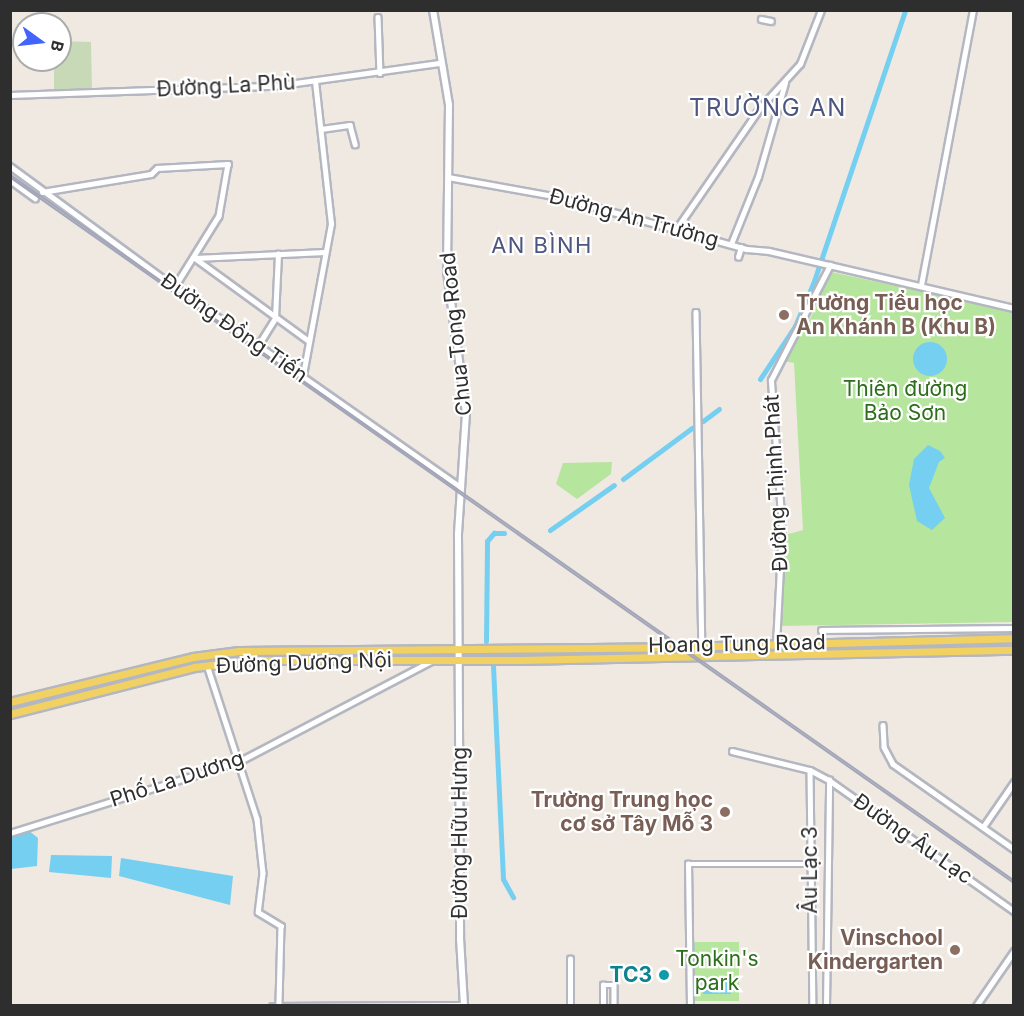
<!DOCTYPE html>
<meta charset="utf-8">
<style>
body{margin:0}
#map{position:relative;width:1024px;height:1016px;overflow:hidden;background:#efe9e1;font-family:Inter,sans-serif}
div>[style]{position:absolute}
.green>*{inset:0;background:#b6e59e;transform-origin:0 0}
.cemetery>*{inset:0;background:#c8d9b8}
.water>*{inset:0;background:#75cff0}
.round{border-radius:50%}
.canal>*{height:5px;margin:-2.5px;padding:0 2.5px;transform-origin:2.5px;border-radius:2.5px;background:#75cff0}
.roads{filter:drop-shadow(2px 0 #b4b7c1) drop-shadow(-2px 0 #b4b7c1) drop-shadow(0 2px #b4b7c1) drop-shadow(0 -2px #b4b7c1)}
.street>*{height:4.5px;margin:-2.25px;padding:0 2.25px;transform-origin:2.25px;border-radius:2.25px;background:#fff}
.secondary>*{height:6px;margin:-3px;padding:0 3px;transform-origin:3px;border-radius:3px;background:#fff}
.primary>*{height:7px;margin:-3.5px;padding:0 3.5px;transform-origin:3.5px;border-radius:3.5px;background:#f2d163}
.rail>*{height:4px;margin-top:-2px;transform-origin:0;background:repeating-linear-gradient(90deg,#fff 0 4.5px,#a3a6b8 0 9px);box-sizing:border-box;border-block:2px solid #a3a6b8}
.dots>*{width:16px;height:16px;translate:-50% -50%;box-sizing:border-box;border:3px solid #fff;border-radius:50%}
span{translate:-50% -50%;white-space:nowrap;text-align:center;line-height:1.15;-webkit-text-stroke:4.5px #fff;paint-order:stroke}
.street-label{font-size:21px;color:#2e2e2e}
.education-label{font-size:21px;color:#785e54;font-weight:700}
.left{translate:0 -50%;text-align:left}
.right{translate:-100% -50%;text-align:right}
.park-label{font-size:21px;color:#2c6e1b}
.culture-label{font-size:21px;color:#0d838f;font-weight:700}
.neighbourhood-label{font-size:22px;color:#4d5680;letter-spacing:1.5px}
.quarter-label{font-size:24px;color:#4d5680;letter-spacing:1.5px}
.frame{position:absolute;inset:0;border:12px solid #2e2e2e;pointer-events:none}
.north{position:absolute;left:12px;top:12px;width:60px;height:60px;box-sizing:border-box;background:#fff;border:2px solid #ababab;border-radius:50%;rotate:105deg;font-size:16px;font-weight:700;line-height:24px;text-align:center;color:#2e2e2e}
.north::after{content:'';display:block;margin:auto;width:21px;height:27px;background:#4264fb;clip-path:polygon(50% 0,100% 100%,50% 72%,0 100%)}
</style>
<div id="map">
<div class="green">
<i style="clip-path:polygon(831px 272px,1013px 311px,1013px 622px,779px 626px,785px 535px,803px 530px,794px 363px,783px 361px,811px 317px)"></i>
<i style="clip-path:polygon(612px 462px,611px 474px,577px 499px,556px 484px,563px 463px)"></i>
<i style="left:694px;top:942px;width:45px;height:59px"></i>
</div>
<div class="cemetery">
<i style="clip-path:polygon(60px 41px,91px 42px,92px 91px,54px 91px,54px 60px,60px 60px)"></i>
</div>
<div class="water">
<i class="round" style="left:913px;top:342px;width:34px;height:34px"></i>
<i style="clip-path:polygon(928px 445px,940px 451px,945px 458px,939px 462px,929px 488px,945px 518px,932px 530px,917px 521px,909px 485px,914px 459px)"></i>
<i style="clip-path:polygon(28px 830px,38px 838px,37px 866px,11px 869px,11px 835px)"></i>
<i style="clip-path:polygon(51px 855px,112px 856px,111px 878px,49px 872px)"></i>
<i style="clip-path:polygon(121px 858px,233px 876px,230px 905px,119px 876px)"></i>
<i style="clip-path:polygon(726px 975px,733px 981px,731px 994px,703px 994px,705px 984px)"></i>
</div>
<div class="canal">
<i style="left:760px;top:379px;width:64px;rotate:-56.6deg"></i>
<i style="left:795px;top:326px;width:49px;rotate:-67.1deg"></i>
<i style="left:814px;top:281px;width:286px;rotate:-71.4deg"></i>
<i style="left:703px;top:421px;width:20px;rotate:-37deg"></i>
<i style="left:623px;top:479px;width:86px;rotate:-36.5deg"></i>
<i style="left:550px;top:530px;width:78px;rotate:-35.1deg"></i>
<i style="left:486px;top:641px;width:100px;rotate:-89.4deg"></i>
<i style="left:487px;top:541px;width:11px;rotate:-49deg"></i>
<i style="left:494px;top:533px;width:10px"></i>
<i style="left:493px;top:666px;width:213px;rotate:87.3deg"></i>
<i style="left:503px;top:879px;width:21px;rotate:61deg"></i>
</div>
<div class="roads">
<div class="street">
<i style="left:378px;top:17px;width:56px;rotate:88deg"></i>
<i style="left:761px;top:19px;width:10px;rotate:11deg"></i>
<i style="left:10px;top:95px;width:264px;rotate:-2deg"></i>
<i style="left:274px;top:86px;width:168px;rotate:-7.9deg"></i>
<i style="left:321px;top:129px;width:29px;rotate:-8deg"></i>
<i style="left:350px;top:125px;width:20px;rotate:75deg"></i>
<i style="left:10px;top:166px;width:205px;rotate:36.3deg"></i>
<i style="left:175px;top:287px;width:349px;rotate:35deg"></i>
<i style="left:448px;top:177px;width:113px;rotate:10.2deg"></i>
<i style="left:559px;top:197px;width:195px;rotate:15.5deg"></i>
<i style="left:747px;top:249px;width:22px;rotate:5deg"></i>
<i style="left:769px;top:251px;width:252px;rotate:13.1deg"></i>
<i style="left:10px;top:180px;width:31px;rotate:36deg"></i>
<i style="left:42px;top:192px;width:110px;rotate:-9.4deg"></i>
<i style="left:151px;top:174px;width:8px;rotate:-45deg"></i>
<i style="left:157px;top:168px;width:71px;rotate:-3.2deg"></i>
<i style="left:228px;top:164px;width:53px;rotate:99.8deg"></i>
<i style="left:219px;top:216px;width:84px;rotate:121.8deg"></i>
<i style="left:677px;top:228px;width:145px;rotate:-55.4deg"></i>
<i style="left:759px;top:109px;width:61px;rotate:-47.7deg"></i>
<i style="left:800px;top:64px;width:58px;rotate:-68.7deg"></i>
<i style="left:731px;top:244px;width:72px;rotate:-68.1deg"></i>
<i style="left:758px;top:177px;width:98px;rotate:-74deg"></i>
<i style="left:738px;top:257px;width:10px;rotate:-73deg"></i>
<i style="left:195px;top:258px;width:141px;rotate:36.1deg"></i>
<i style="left:195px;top:258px;width:130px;rotate:-2.6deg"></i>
<i style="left:921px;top:285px;width:280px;rotate:-79.3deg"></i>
<i style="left:696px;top:312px;width:344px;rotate:89deg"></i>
<i style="left:259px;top:344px;width:31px;rotate:-58deg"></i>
<i style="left:275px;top:318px;width:64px;rotate:-87.3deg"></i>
<i style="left:303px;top:375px;width:154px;rotate:-79.5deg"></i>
<i style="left:331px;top:224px;width:144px;rotate:-96.4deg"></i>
<i style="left:821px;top:630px;width:193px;rotate:-0.6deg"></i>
<i style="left:776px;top:644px;width:116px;rotate:-87deg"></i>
<i style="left:782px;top:528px;width:148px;rotate:-94.3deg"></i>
<i style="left:771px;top:380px;width:129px;rotate:-62.8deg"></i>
<i style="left:207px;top:665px;width:162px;rotate:72deg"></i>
<i style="left:257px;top:819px;width:54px;rotate:83.7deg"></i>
<i style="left:263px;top:873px;width:39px;rotate:97deg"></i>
<i style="left:258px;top:912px;width:27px;rotate:31deg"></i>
<i style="left:281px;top:926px;width:77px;rotate:91.5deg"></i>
<i style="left:883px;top:725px;width:22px;rotate:87deg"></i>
<i style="left:884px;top:747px;width:19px;rotate:62deg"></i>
<i style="left:893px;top:764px;width:148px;rotate:35.1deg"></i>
<i style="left:732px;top:751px;width:80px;rotate:13.7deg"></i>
<i style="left:810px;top:770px;width:21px;rotate:28deg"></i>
<i style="left:829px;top:780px;width:227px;rotate:35.3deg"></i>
<i style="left:810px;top:770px;width:236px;rotate:89.3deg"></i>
<i style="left:983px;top:827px;width:55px;rotate:-55.4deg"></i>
<i style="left:10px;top:833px;width:241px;rotate:-17.4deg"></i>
<i style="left:240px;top:761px;width:216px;rotate:-27.6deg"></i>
<i style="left:272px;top:1006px;width:192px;rotate:-0.3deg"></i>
<i style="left:570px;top:1006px;width:47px;rotate:-90deg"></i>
<i style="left:603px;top:1006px;width:21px;rotate:-90deg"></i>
<i style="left:603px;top:985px;width:11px"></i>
<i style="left:614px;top:985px;width:21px;rotate:90deg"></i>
<i style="left:690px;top:1006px;width:142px;rotate:-90.8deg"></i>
<i style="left:688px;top:864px;width:123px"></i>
<i style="left:826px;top:1006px;width:226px;rotate:-89.2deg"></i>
<i style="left:976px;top:1006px;width:67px;rotate:-55.4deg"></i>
</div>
<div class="secondary">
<i style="left:433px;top:10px;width:96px;rotate:80.4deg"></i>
<i style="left:449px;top:105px;width:166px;rotate:90.7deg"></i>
<i style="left:447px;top:271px;width:143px;rotate:82.4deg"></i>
<i style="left:466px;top:413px;width:122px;rotate:93.8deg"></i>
<i style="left:458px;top:535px;width:403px;rotate:89.7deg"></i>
<i style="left:460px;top:938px;width:68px;rotate:86.6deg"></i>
</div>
<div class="primary">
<i style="left:10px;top:702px;width:188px;rotate:-13.8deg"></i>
<i style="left:193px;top:657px;width:46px;rotate:-7.4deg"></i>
<i style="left:239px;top:651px;width:438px;rotate:-0.5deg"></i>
<i style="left:677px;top:647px;width:337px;rotate:-1.5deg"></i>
<i style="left:10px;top:714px;width:190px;rotate:-14.3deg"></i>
<i style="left:194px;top:667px;width:60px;rotate:-6.7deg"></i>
<i style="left:254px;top:660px;width:265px"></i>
<i style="left:519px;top:660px;width:495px;rotate:-1.2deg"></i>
</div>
</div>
<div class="rail">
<i style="left:10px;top:176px;width:1227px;rotate:35.11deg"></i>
</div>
<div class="dots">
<i style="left:784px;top:315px;background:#8d6e63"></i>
<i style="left:725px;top:812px;background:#8d6e63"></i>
<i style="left:955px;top:950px;background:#8d6e63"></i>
<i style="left:664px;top:975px;background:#0f9aa8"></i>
</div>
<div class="street-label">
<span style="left:226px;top:86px;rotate:-3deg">Đường La Phù</span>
<span style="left:634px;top:218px;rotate:15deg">Đường An Trường</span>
<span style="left:234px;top:328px;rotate:35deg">Đường Đồng Tiến</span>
<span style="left:456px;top:334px;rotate:-96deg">Chua Tong Road</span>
<span style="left:776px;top:483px;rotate:-93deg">Đường Thịnh Phát</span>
<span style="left:737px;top:644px;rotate:-1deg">Hoang Tung Road</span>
<span style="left:304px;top:663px;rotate:-2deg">Đường Dương Nội</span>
<span style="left:177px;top:779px;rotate:-18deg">Phố La Dương</span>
<span style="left:460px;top:833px;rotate:-90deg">Đường Hữu Hưng</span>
<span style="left:913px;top:839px;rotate:35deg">Đường Âu Lạc</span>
<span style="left:810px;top:870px;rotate:-90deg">Âu Lạc 3</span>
</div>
<div class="education-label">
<span class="left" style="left:796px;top:315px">Trường Tiểu học<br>An Khánh B (Khu B)</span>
<span class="right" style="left:713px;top:812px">Trường Trung học<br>cơ sở Tây Mỗ 3</span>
<span class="right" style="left:943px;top:950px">Vinschool<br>Kindergarten</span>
</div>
<div class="park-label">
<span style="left:905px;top:401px">Thiên đường<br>Bảo Sơn</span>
<span style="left:717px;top:971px">Tonkin's<br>park</span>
</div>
<div class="culture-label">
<span class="right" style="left:652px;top:975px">TC3</span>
</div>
<div class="neighbourhood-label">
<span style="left:542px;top:246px">AN BÌNH</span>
</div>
<div class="quarter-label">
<span style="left:768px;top:108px">TRƯỜNG AN</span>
</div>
<div class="frame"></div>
<div class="north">B</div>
</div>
